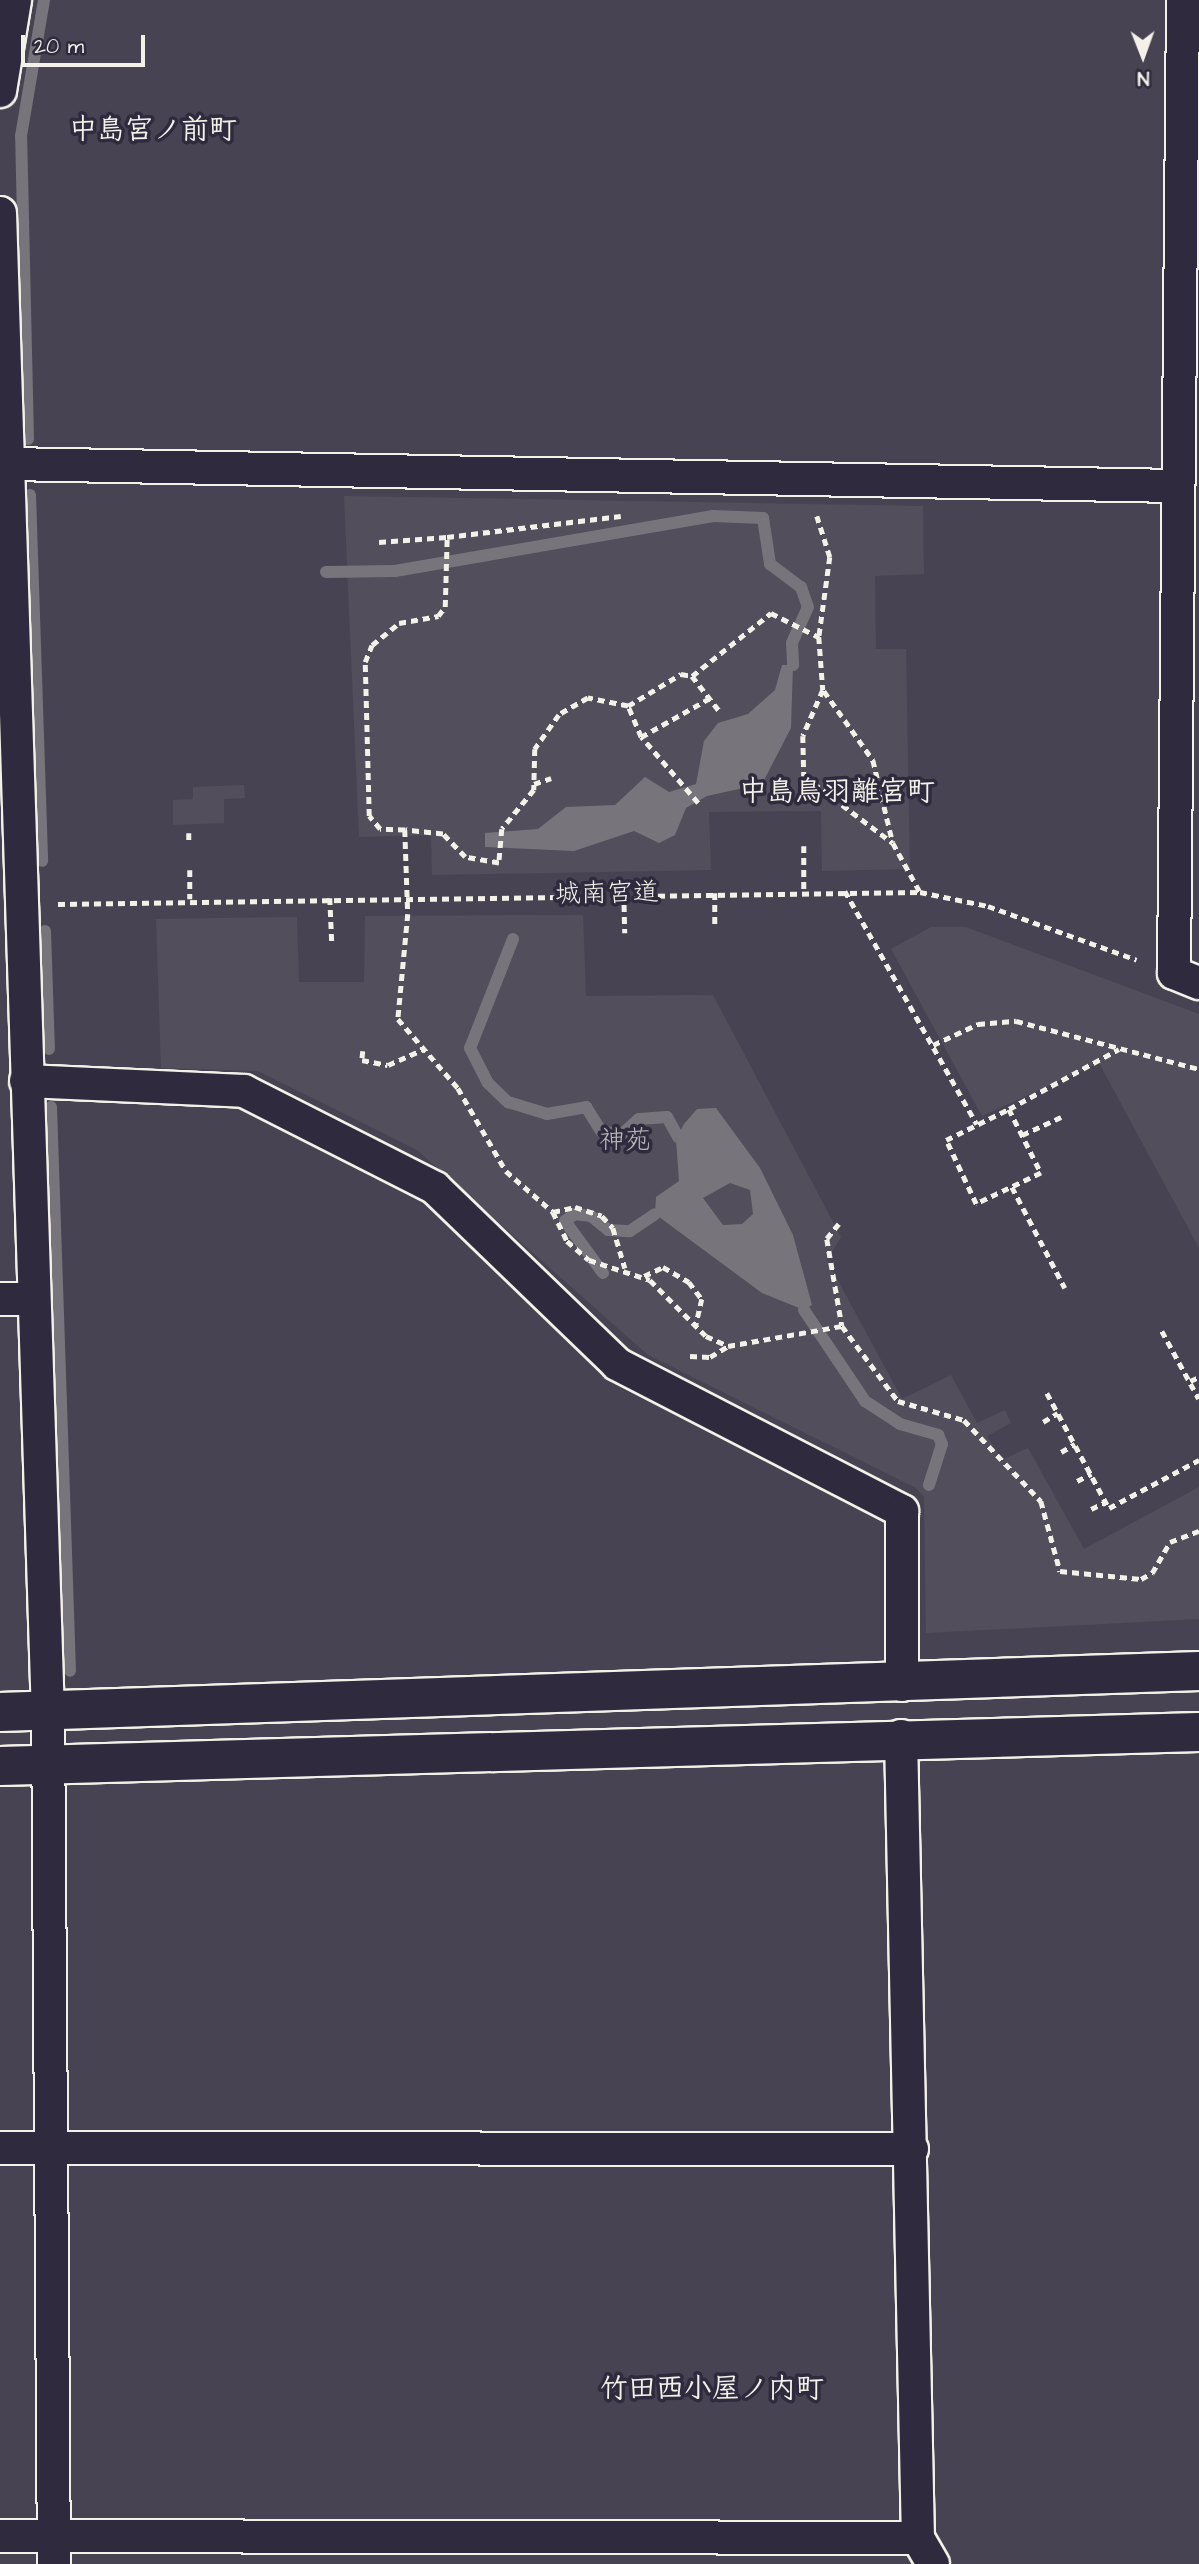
<!DOCTYPE html>
<meta charset="utf-8">
<style>
body{margin:0}
#map{position:relative;width:1199px;height:2564px;overflow:hidden;background:#3b3647;font-family:"Architects Daughter","Klee One",sans-serif}
div>[style]{position:absolute}
.built>*{inset:0;background:#484352;transform-origin:0 0}
.green>*{inset:0;background:#534e5c}
.water>*{inset:0;background:#78747b}
.stream>*{height:12px;margin:-6px;padding:0 6px;transform-origin:6px;border-radius:6px;background:#78747b}
.path>*{height:4.5px;margin-top:-2.25px;transform-origin:0;background:repeating-linear-gradient(90deg,#f4f1e8 0 7px,transparent 0 12px)}
.roads{filter:drop-shadow(2px 0 #f4f1e8) drop-shadow(-2px 0 #f4f1e8) drop-shadow(0 2px #f4f1e8) drop-shadow(0 -2px #f4f1e8)}
.street>*{height:32px;margin:-16px;padding:0 16px;transform-origin:16px;border-radius:16px;background:#2f2a3d}
.secondary>*{height:38px;margin:-19px;padding:0 19px;transform-origin:19px;border-radius:19px;background:#2f2a3d}
span{translate:-50% -50%;white-space:nowrap;text-align:center;line-height:1.15;-webkit-text-stroke:7px #2f2a3d;paint-order:stroke}
.street-label{font-size:26px;color:#f4f1e8}
.park-label{font-size:26px;color:#bcb8b7}
.neighbourhood-label{font-size:28px;color:#f4f1e8;font-weight:700}
.north{position:absolute;left:1108px;top:21px;width:70px;height:70px;-webkit-text-stroke:5px #2f2a3d;paint-order:stroke;rotate:179deg;font-size:19px;font-weight:700;line-height:28px;text-align:center;color:#f4f1e8}
.north::after{content:'';display:block;margin:auto;width:24px;height:32px;background:#f4f1e8;clip-path:polygon(50% 0,100% 100%,50% 72%,0 100%)}
.scale{position:absolute;left:21px;top:35px;width:124px;height:32px;box-sizing:border-box;border:4px solid #f4f1e8;border-top:0;padding-left:9px;font-size:21px;line-height:24px;white-space:nowrap;color:#f4f1e8;-webkit-text-stroke:5px #2f2a3d;paint-order:stroke}
</style>
<div id="map">
<div class="built">
<i style="left:0;top:0;width:1199px;height:2564px"></i>
</div>
<div class="green">
<i style="clip-path:polygon(344px 496px,923px 506px,924px 574px,875px 576px,876px 649px,906px 649px,910px 869px,822px 871px,821px 811px,709px 812px,711px 870px,432px 875px,431px 835px,359px 837px)"></i>
<i style="clip-path:polygon(244px 785px,245px 798px,224px 799px,224px 823px,173px 825px,173px 800px,193px 799px,193px 787px)"></i>
<i style="clip-path:polygon(583px 915px,586px 996px,713px 995px,841px 1237px,827px 1260px,902px 1399px,951px 1375px,977px 1423px,1005px 1410px,1011px 1423px,987px 1436px,1002px 1460px,1028px 1448px,1084px 1549px,1199px 1487px,1199px 1619px,926px 1633px,924px 1497px,916px 1488px,648px 1355px,417px 1150px,258px 1071px,161px 1068px,156px 919px,297px 917px,299px 982px,364px 982px,365px 916px)"></i>
<i style="clip-path:polygon(931px 927px,966px 927px,1199px 1014px,1199px 1248px,1099px 1063px,982px 1116px,891px 949px)"></i>
</div>
<div class="water">
<i style="clip-path:polygon(782px 665px,793px 665px,791px 728px,762px 784px,707px 796px,686px 808px,675px 835px,659px 843px,634px 831px,574px 851px,485px 847px,485px 833px,538px 829px,566px 807px,615px 805px,645px 777px,669px 792px,696px 784px,704px 741px,718px 723px,748px 714px,775px 690px)"></i>
<i style="clip-path:polygon(evenodd,716px 1108px,760px 1168px,793px 1235px,812px 1305px,804px 1310px,762px 1293px,655px 1214px,656px 1197px,679px 1181px,676px 1139px,684px 1124px,697px 1109px,716px 1108px,730px 1183px,750px 1190px,753px 1214px,742px 1224px,723px 1225px,703px 1198px,730px 1183px)"></i>
</div>
<div class="stream">
<i style="left:28px;top:439px;width:303px;rotate:-91.3deg"></i>
<i style="left:21px;top:136px;width:138px;rotate:-80.4deg"></i>
<i style="left:30px;top:495px;width:366px;rotate:88.1deg"></i>
<i style="left:326px;top:572px;width:69px;rotate:-0.8deg"></i>
<i style="left:395px;top:571px;width:323px;rotate:-9.8deg"></i>
<i style="left:713px;top:516px;width:50px;rotate:2.3deg"></i>
<i style="left:763px;top:518px;width:47px;rotate:81.3deg"></i>
<i style="left:770px;top:564px;width:39px;rotate:37deg"></i>
<i style="left:801px;top:587px;width:21px;rotate:71deg"></i>
<i style="left:808px;top:607px;width:39px;rotate:114deg"></i>
<i style="left:792px;top:643px;width:22px;rotate:87deg"></i>
<i style="left:45px;top:931px;width:118px;rotate:88.1deg"></i>
<i style="left:513px;top:939px;width:117px;rotate:111.5deg"></i>
<i style="left:470px;top:1048px;width:39px;rotate:63deg"></i>
<i style="left:488px;top:1083px;width:28px;rotate:44deg"></i>
<i style="left:508px;top:1102px;width:41px;rotate:17.1deg"></i>
<i style="left:547px;top:1114px;width:40px;rotate:-10deg"></i>
<i style="left:586px;top:1107px;width:28px;rotate:58deg"></i>
<i style="left:601px;top:1131px;width:20px;rotate:11deg"></i>
<i style="left:621px;top:1135px;width:24px;rotate:-42deg"></i>
<i style="left:639px;top:1119px;width:28px;rotate:-4deg"></i>
<i style="left:667px;top:1117px;width:23px;rotate:61deg"></i>
<i style="left:51px;top:1107px;width:564px;rotate:88.07deg"></i>
<i style="left:603px;top:1273px;width:64px;rotate:-126.2deg"></i>
<i style="left:565px;top:1221px;width:12px;rotate:-35deg"></i>
<i style="left:575px;top:1214px;width:16px;rotate:7deg"></i>
<i style="left:591px;top:1216px;width:22px;rotate:39deg"></i>
<i style="left:608px;top:1230px;width:22px;rotate:3deg"></i>
<i style="left:630px;top:1231px;width:30px;rotate:-34deg"></i>
<i style="left:804px;top:1310px;width:110px;rotate:56.2deg"></i>
<i style="left:865px;top:1401px;width:42px;rotate:33.3deg"></i>
<i style="left:900px;top:1424px;width:40px;rotate:16deg"></i>
<i style="left:938px;top:1435px;width:10px;rotate:66deg"></i>
<i style="left:942px;top:1444px;width:43px;rotate:107.6deg"></i>
</div>
<div class="path">
<i style="left:817px;top:516px;width:43px;rotate:72.4deg"></i>
<i style="left:830px;top:557px;width:81px;rotate:97.8deg"></i>
<i style="left:379px;top:542px;width:68px;rotate:-4.2deg"></i>
<i style="left:692px;top:676px;width:101px;rotate:-38.6deg"></i>
<i style="left:771px;top:613px;width:54px;rotate:26.6deg"></i>
<i style="left:819px;top:637px;width:53px;rotate:85.7deg"></i>
<i style="left:823px;top:690px;width:50px;rotate:113.5deg"></i>
<i style="left:803px;top:736px;width:40px;rotate:88.6deg"></i>
<i style="left:804px;top:776px;width:111px;rotate:37deg"></i>
<i style="left:893px;top:843px;width:56px;rotate:61.1deg"></i>
<i style="left:824px;top:691px;width:85px;rotate:54.6deg"></i>
<i style="left:873px;top:760px;width:85px;rotate:76.5deg"></i>
<i style="left:628px;top:706px;width:62px;rotate:-31.1deg"></i>
<i style="left:681px;top:674px;width:11px;rotate:10deg"></i>
<i style="left:692px;top:676px;width:47px;rotate:51.9deg"></i>
<i style="left:641px;top:737px;width:79px;rotate:-29.5deg"></i>
<i style="left:534px;top:784px;width:18px;rotate:-19deg"></i>
<i style="left:698px;top:803px;width:87px;rotate:-130.8deg"></i>
<i style="left:641px;top:737px;width:34px;rotate:-113deg"></i>
<i style="left:628px;top:706px;width:41px;rotate:-168.7deg"></i>
<i style="left:588px;top:698px;width:34px;rotate:150deg"></i>
<i style="left:559px;top:715px;width:42px;rotate:125.2deg"></i>
<i style="left:535px;top:749px;width:41px;rotate:91.4deg"></i>
<i style="left:534px;top:790px;width:50px;rotate:129.4deg"></i>
<i style="left:502px;top:829px;width:34px;rotate:95deg"></i>
<i style="left:499px;top:863px;width:35px;rotate:-170deg"></i>
<i style="left:465px;top:857px;width:32px;rotate:-134deg"></i>
<i style="left:443px;top:834px;width:38px;rotate:-174deg"></i>
<i style="left:405px;top:830px;width:84px;rotate:88deg"></i>
<i style="left:408px;top:914px;width:105px;rotate:95.4deg"></i>
<i style="left:398px;top:1019px;width:91px;rotate:49deg"></i>
<i style="left:458px;top:1088px;width:96px;rotate:60deg"></i>
<i style="left:506px;top:1171px;width:62px;rotate:41.1deg"></i>
<i style="left:553px;top:1212px;width:32px;rotate:64deg"></i>
<i style="left:567px;top:1241px;width:29px;rotate:41deg"></i>
<i style="left:589px;top:1260px;width:64px;rotate:18.2deg"></i>
<i style="left:650px;top:1280px;width:79px;rotate:45deg"></i>
<i style="left:706px;top:1336px;width:24px;rotate:24deg"></i>
<i style="left:728px;top:1346px;width:116px;rotate:-10deg"></i>
<i style="left:842px;top:1326px;width:94px;rotate:53.3deg"></i>
<i style="left:898px;top:1401px;width:69px;rotate:16.1deg"></i>
<i style="left:964px;top:1420px;width:112px;rotate:46.5deg"></i>
<i style="left:1041px;top:1501px;width:73px;rotate:74.8deg"></i>
<i style="left:1060px;top:1571px;width:81px;rotate:5.6deg"></i>
<i style="left:1141px;top:1579px;width:13px;rotate:-29deg"></i>
<i style="left:1152px;top:1573px;width:36px;rotate:-60deg"></i>
<i style="left:1170px;top:1542px;width:31px;rotate:-21deg"></i>
<i style="left:405px;top:830px;width:25px;rotate:-178deg"></i>
<i style="left:380px;top:829px;width:17px;rotate:-130deg"></i>
<i style="left:369px;top:816px;width:154px;rotate:-91.5deg"></i>
<i style="left:365px;top:662px;width:18px;rotate:-68deg"></i>
<i style="left:372px;top:645px;width:35px;rotate:-39deg"></i>
<i style="left:399px;top:623px;width:40px;rotate:-10deg"></i>
<i style="left:438px;top:616px;width:11px;rotate:-52deg"></i>
<i style="left:445px;top:607px;width:70px;rotate:-88.4deg"></i>
<i style="left:447px;top:537px;width:175px;rotate:-6.9deg"></i>
<i style="left:189px;top:833px;width:11px;rotate:90deg"></i>
<i style="left:804px;top:846px;width:46px;rotate:90deg"></i>
<i style="left:190px;top:870px;width:29px;rotate:90deg"></i>
<i style="left:845px;top:891px;width:268px;rotate:60.5deg"></i>
<i style="left:624px;top:893px;width:40px;rotate:88.6deg"></i>
<i style="left:715px;top:893px;width:34px;rotate:90deg"></i>
<i style="left:330px;top:898px;width:45px;rotate:87.5deg"></i>
<i style="left:58px;top:904px;width:862px;rotate:-0.8deg"></i>
<i style="left:920px;top:892px;width:69px;rotate:11.6deg"></i>
<i style="left:988px;top:906px;width:158px;rotate:19.9deg"></i>
<i style="left:933px;top:1045px;width:50px;rotate:-25deg"></i>
<i style="left:978px;top:1024px;width:38px;rotate:-5deg"></i>
<i style="left:1016px;top:1021px;width:189px;rotate:14.7deg"></i>
<i style="left:363px;top:1051px;width:9px;rotate:96deg"></i>
<i style="left:362px;top:1060px;width:26px;rotate:11deg"></i>
<i style="left:388px;top:1065px;width:39px;rotate:-24deg"></i>
<i style="left:1009px;top:1109px;width:72px;rotate:63.4deg"></i>
<i style="left:1041px;top:1173px;width:72px;rotate:154.5deg"></i>
<i style="left:976px;top:1204px;width:71px;rotate:-115.1deg"></i>
<i style="left:946px;top:1140px;width:70px;rotate:-26.2deg"></i>
<i style="left:1009px;top:1109px;width:125px;rotate:-28.6deg"></i>
<i style="left:1022px;top:1135px;width:43px;rotate:-24.8deg"></i>
<i style="left:1012px;top:1187px;width:114px;rotate:62.3deg"></i>
<i style="left:553px;top:1212px;width:23px;rotate:-13deg"></i>
<i style="left:575px;top:1207px;width:28px;rotate:18deg"></i>
<i style="left:602px;top:1216px;width:16px;rotate:47deg"></i>
<i style="left:613px;top:1228px;width:42px;rotate:73.3deg"></i>
<i style="left:839px;top:1224px;width:19px;rotate:129deg"></i>
<i style="left:827px;top:1239px;width:88px;rotate:80.2deg"></i>
<i style="left:644px;top:1276px;width:21px;rotate:-25deg"></i>
<i style="left:663px;top:1267px;width:30px;rotate:30deg"></i>
<i style="left:689px;top:1282px;width:21px;rotate:53deg"></i>
<i style="left:702px;top:1299px;width:28px;rotate:103deg"></i>
<i style="left:1162px;top:1331px;width:77px;rotate:61.4deg"></i>
<i style="left:690px;top:1356px;width:20px;rotate:3deg"></i>
<i style="left:710px;top:1357px;width:21px;rotate:-31deg"></i>
<i style="left:1190px;top:1381px;width:10px;rotate:-24deg"></i>
<i style="left:1047px;top:1393px;width:131px;rotate:61.7deg"></i>
<i style="left:1109px;top:1508px;width:102px;rotate:-28.1deg"></i>
<i style="left:1043px;top:1422px;width:17px;rotate:-31deg"></i>
<i style="left:1061px;top:1452px;width:16px;rotate:-30deg"></i>
<i style="left:1077px;top:1481px;width:16px;rotate:-27deg"></i>
<i style="left:1091px;top:1509px;width:17px;rotate:-25deg"></i>
</div>
<div class="roads">
<div class="street">
<i style="left:1183px;top:0;width:973px;rotate:90.53deg"></i>
<i style="left:1174px;top:973px;width:27px;rotate:22deg"></i>
<i style="left:0;top:91px;width:92px;rotate:-80.6deg"></i>
<i style="left:0;top:213px;width:1500px;rotate:88.17deg"></i>
<i style="left:48px;top:1712px;width:852px;rotate:89.6deg"></i>
<i style="left:9px;top:464px;width:1168px;rotate:1.08deg"></i>
<i style="left:26px;top:1081px;width:218px;rotate:2.6deg"></i>
<i style="left:244px;top:1091px;width:214px;rotate:26.9deg"></i>
<i style="left:435px;top:1188px;width:253px;rotate:44deg"></i>
<i style="left:617px;top:1364px;width:321px;rotate:27.3deg"></i>
<i style="left:902px;top:1511px;width:174px;rotate:90deg"></i>
<i style="left:0;top:1299px;width:34px"></i>
<i style="left:901px;top:1736px;width:802px;rotate:88.79deg"></i>
<i style="left:918px;top:2538px;width:30px;rotate:60deg"></i>
<i style="left:0;top:2148px;width:912px;rotate:0.06deg"></i>
<i style="left:0;top:2536px;width:918px;rotate:0.12deg"></i>
</div>
<div class="secondary">
<i style="left:0;top:1712px;width:1200px;rotate:-1.96deg"></i>
<i style="left:0;top:1766px;width:1199px;rotate:-1.62deg"></i>
</div>
</div>
<div class="street-label">
<span style="left:607px;top:894px;rotate:-1deg">城南宮道</span>
</div>
<div class="park-label">
<span style="left:625px;top:1141px">神苑</span>
</div>
<div class="neighbourhood-label">
<span style="left:153px;top:130px">中島宮ノ前町</span>
<span style="left:837px;top:792px">中島鳥羽離宮町</span>
<span style="left:712px;top:2389px">竹田西小屋ノ内町</span>
</div>
<div class="north">N</div>
<div class="scale">20 m</div>
</div>
